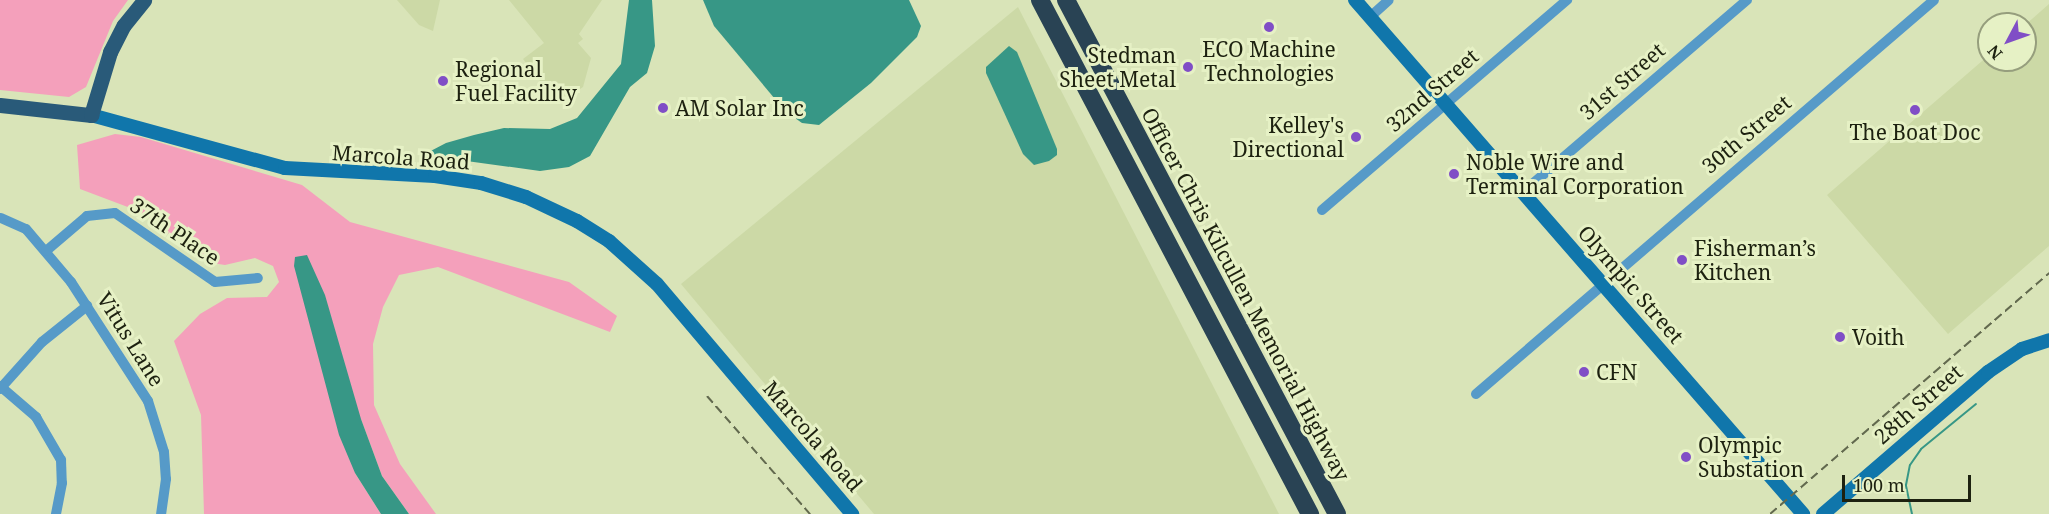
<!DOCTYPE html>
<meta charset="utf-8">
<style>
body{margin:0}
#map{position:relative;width:2049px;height:514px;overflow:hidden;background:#d9e4b8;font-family:"Noto Serif",serif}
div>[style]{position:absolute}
.built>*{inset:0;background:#ccd9a6}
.green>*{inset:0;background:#f4a0bb}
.water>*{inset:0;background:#379786}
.stream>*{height:2px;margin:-1px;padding:0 1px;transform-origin:1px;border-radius:1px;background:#379786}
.street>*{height:10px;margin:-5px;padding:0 5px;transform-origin:5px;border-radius:5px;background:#569ac8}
.secondary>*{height:14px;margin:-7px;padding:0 7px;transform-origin:7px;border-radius:7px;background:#1076ab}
.primary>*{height:15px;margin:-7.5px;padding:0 7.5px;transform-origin:7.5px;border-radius:7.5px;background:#295a79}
.highway>*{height:18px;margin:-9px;padding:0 9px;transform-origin:9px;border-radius:9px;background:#294354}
.rail>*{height:2px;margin-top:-1px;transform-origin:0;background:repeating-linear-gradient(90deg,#62694e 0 9px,transparent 0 13.5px)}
.dots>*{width:16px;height:16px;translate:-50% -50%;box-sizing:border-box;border:3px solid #e6f1c5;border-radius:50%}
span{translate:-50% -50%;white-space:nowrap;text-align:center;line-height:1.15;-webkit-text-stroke:6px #e6f1c5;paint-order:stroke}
.poi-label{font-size:21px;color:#1d2110}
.right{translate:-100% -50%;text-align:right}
.left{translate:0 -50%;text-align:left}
.street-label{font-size:21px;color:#1d2110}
.north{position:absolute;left:1977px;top:12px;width:60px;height:60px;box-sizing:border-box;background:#e6f1c5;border:2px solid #969e7d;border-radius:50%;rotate:229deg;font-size:16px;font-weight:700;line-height:24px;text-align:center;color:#1d2110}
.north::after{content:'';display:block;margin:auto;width:21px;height:27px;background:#804ec6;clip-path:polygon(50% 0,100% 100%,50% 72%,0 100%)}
.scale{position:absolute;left:1842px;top:475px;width:129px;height:27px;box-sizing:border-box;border:3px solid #1d2110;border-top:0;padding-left:8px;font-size:18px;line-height:21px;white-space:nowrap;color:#1d2110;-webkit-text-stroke:4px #e6f1c5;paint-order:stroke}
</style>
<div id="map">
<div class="built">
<i style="clip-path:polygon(397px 0,440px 0,433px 31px,419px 25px)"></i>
<i style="clip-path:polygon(509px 0,602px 0,579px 34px,583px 39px,578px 43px,591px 58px,583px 87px,558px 104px,523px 59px,544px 43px)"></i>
<i style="clip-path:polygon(2049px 4px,2049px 246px,1948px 334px,1827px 195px,1989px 55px,1989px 60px,2025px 60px,2025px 25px)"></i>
<i style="clip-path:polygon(1018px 7px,1279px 514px,874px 514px,681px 284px)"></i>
</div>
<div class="green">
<i style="clip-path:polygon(0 0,128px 0,113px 21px,86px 87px,69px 97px,0 90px)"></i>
<i style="clip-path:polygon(115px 134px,141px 137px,302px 185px,350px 222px,569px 282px,617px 316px,610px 332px,438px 267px,399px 275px,383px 307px,373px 344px,374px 405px,400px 464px,436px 514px,409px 514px,382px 476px,361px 419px,355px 473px,381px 514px,204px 514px,201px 415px,174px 341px,200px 314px,227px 298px,267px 297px,279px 282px,273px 266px,255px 258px,225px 265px,205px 262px,141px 212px,80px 189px,77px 145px)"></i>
</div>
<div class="water">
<i style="clip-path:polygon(629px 0,652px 0,655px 46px,647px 73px,630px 87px,590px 156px,569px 167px,540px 171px,423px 155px,446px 143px,474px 135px,504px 128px,550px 129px,577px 118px,621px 64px)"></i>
<i style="clip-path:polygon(703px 0,909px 0,921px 26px,917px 37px,871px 83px,819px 125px,802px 123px,785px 111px,714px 26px)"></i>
<i style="clip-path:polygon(1009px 46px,1017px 52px,1057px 149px,1057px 155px,1049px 161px,1034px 165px,1023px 154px,986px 73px,986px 67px)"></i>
<i style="clip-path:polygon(307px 255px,325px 295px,361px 419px,382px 476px,409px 514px,381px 514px,355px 473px,339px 435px,294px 266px,295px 257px)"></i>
</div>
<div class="stream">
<i style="left:1912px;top:514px;width:30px;rotate:-102deg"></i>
<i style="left:1906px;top:485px;width:20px;rotate:-79deg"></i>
<i style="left:1910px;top:465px;width:19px;rotate:-55deg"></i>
<i style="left:1921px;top:449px;width:71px;rotate:-39.3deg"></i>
</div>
<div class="street">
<i style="left:1370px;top:17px;width:25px;rotate:-42deg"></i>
<i style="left:1523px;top:192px;width:295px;rotate:-40.6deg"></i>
<i style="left:1322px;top:210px;width:323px;rotate:-40.6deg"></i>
<i style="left:1px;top:218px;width:27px;rotate:24deg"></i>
<i style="left:26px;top:229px;width:70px;rotate:49.7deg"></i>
<i style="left:71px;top:282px;width:142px;rotate:57.1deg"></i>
<i style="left:148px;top:401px;width:53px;rotate:72.6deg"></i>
<i style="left:164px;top:452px;width:27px;rotate:86deg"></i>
<i style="left:166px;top:479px;width:35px;rotate:98deg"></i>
<i style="left:46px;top:251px;width:54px;rotate:-40.5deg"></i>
<i style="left:87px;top:216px;width:28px;rotate:-6deg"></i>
<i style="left:115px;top:213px;width:121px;rotate:34.6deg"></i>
<i style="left:215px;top:282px;width:43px;rotate:-5.3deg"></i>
<i style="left:0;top:386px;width:48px;rotate:40.7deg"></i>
<i style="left:36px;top:417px;width:50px;rotate:59.8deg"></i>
<i style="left:61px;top:460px;width:23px;rotate:88deg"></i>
<i style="left:62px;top:483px;width:32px;rotate:101deg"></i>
<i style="left:0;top:389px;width:63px;rotate:-48.2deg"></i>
<i style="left:42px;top:342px;width:58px;rotate:-38.7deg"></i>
<i style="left:1476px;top:394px;width:604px;rotate:-40.7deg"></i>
</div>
<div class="secondary">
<i style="left:1355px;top:0;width:682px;rotate:48.92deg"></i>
<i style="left:91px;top:115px;width:201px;rotate:15.3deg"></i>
<i style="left:285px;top:168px;width:150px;rotate:3.1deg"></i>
<i style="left:435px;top:176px;width:47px;rotate:8.7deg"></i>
<i style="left:481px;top:183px;width:47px;rotate:17.3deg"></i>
<i style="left:526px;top:197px;width:56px;rotate:25.2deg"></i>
<i style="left:577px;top:221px;width:38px;rotate:32deg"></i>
<i style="left:609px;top:241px;width:64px;rotate:41.9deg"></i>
<i style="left:657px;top:284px;width:302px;rotate:49.7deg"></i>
<i style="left:1823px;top:514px;width:218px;rotate:-40.7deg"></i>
<i style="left:1988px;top:372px;width:41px;rotate:-34.1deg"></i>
<i style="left:2022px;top:349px;width:28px;rotate:-18deg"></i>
</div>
<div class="primary">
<i style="left:0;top:105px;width:92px;rotate:6.3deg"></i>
<i style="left:91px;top:115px;width:66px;rotate:-73.2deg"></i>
<i style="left:110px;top:52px;width:30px;rotate:-63deg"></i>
<i style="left:124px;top:25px;width:32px;rotate:-51deg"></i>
</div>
<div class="highway">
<i style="left:1040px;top:0;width:581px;rotate:62.29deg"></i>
<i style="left:1066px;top:0;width:581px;rotate:62.2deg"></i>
</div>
<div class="rail">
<i style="left:707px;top:396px;width:157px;rotate:48.9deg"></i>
<i style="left:1770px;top:514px;width:369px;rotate:-40.8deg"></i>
</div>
<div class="dots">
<i style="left:1269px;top:27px;background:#804ec6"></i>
<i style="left:1188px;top:67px;background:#804ec6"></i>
<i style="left:443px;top:81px;background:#804ec6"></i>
<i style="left:663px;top:108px;background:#804ec6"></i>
<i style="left:1915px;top:110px;background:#804ec6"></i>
<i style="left:1356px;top:137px;background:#804ec6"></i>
<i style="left:1454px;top:174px;background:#804ec6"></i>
<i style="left:1682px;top:260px;background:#804ec6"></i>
<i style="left:1840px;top:337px;background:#804ec6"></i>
<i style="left:1584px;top:372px;background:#804ec6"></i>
<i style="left:1686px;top:457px;background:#804ec6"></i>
</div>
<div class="poi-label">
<span style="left:1269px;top:61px">ECO Machine<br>Technologies</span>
<span class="right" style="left:1176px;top:67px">Stedman<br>Sheet Metal</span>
<span class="left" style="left:455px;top:81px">Regional<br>Fuel Facility</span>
<span class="left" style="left:675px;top:108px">AM Solar Inc</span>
<span class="right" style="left:1344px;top:137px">Kelley's<br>Directional</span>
<span style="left:1915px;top:132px">The Boat Doc</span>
<span class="left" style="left:1466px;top:174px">Noble Wire and<br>Terminal Corporation</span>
<span class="left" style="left:1694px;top:260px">Fisherman’s<br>Kitchen</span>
<span class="left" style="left:1852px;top:337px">Voith</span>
<span class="left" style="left:1596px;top:372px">CFN</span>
<span class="left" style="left:1698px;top:457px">Olympic<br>Substation</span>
</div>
<div class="street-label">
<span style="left:1622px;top:81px;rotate:-41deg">31st Street</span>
<span style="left:1432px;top:90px;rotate:-41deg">32nd Street</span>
<span style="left:1746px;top:134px;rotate:-40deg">30th Street</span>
<span style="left:401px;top:157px;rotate:4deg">Marcola Road</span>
<span style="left:175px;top:231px;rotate:34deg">37th Place</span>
<span style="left:1631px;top:284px;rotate:49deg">Olympic Street</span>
<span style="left:1246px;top:294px;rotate:62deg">Officer Chris Kilcullen Memorial Highway</span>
<span style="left:131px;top:339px;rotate:58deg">Vitus Lane</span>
<span style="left:1918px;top:404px;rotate:-41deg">28th Street</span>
<span style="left:813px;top:436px;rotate:49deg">Marcola Road</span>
</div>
<div class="north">N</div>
<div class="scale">100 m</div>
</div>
